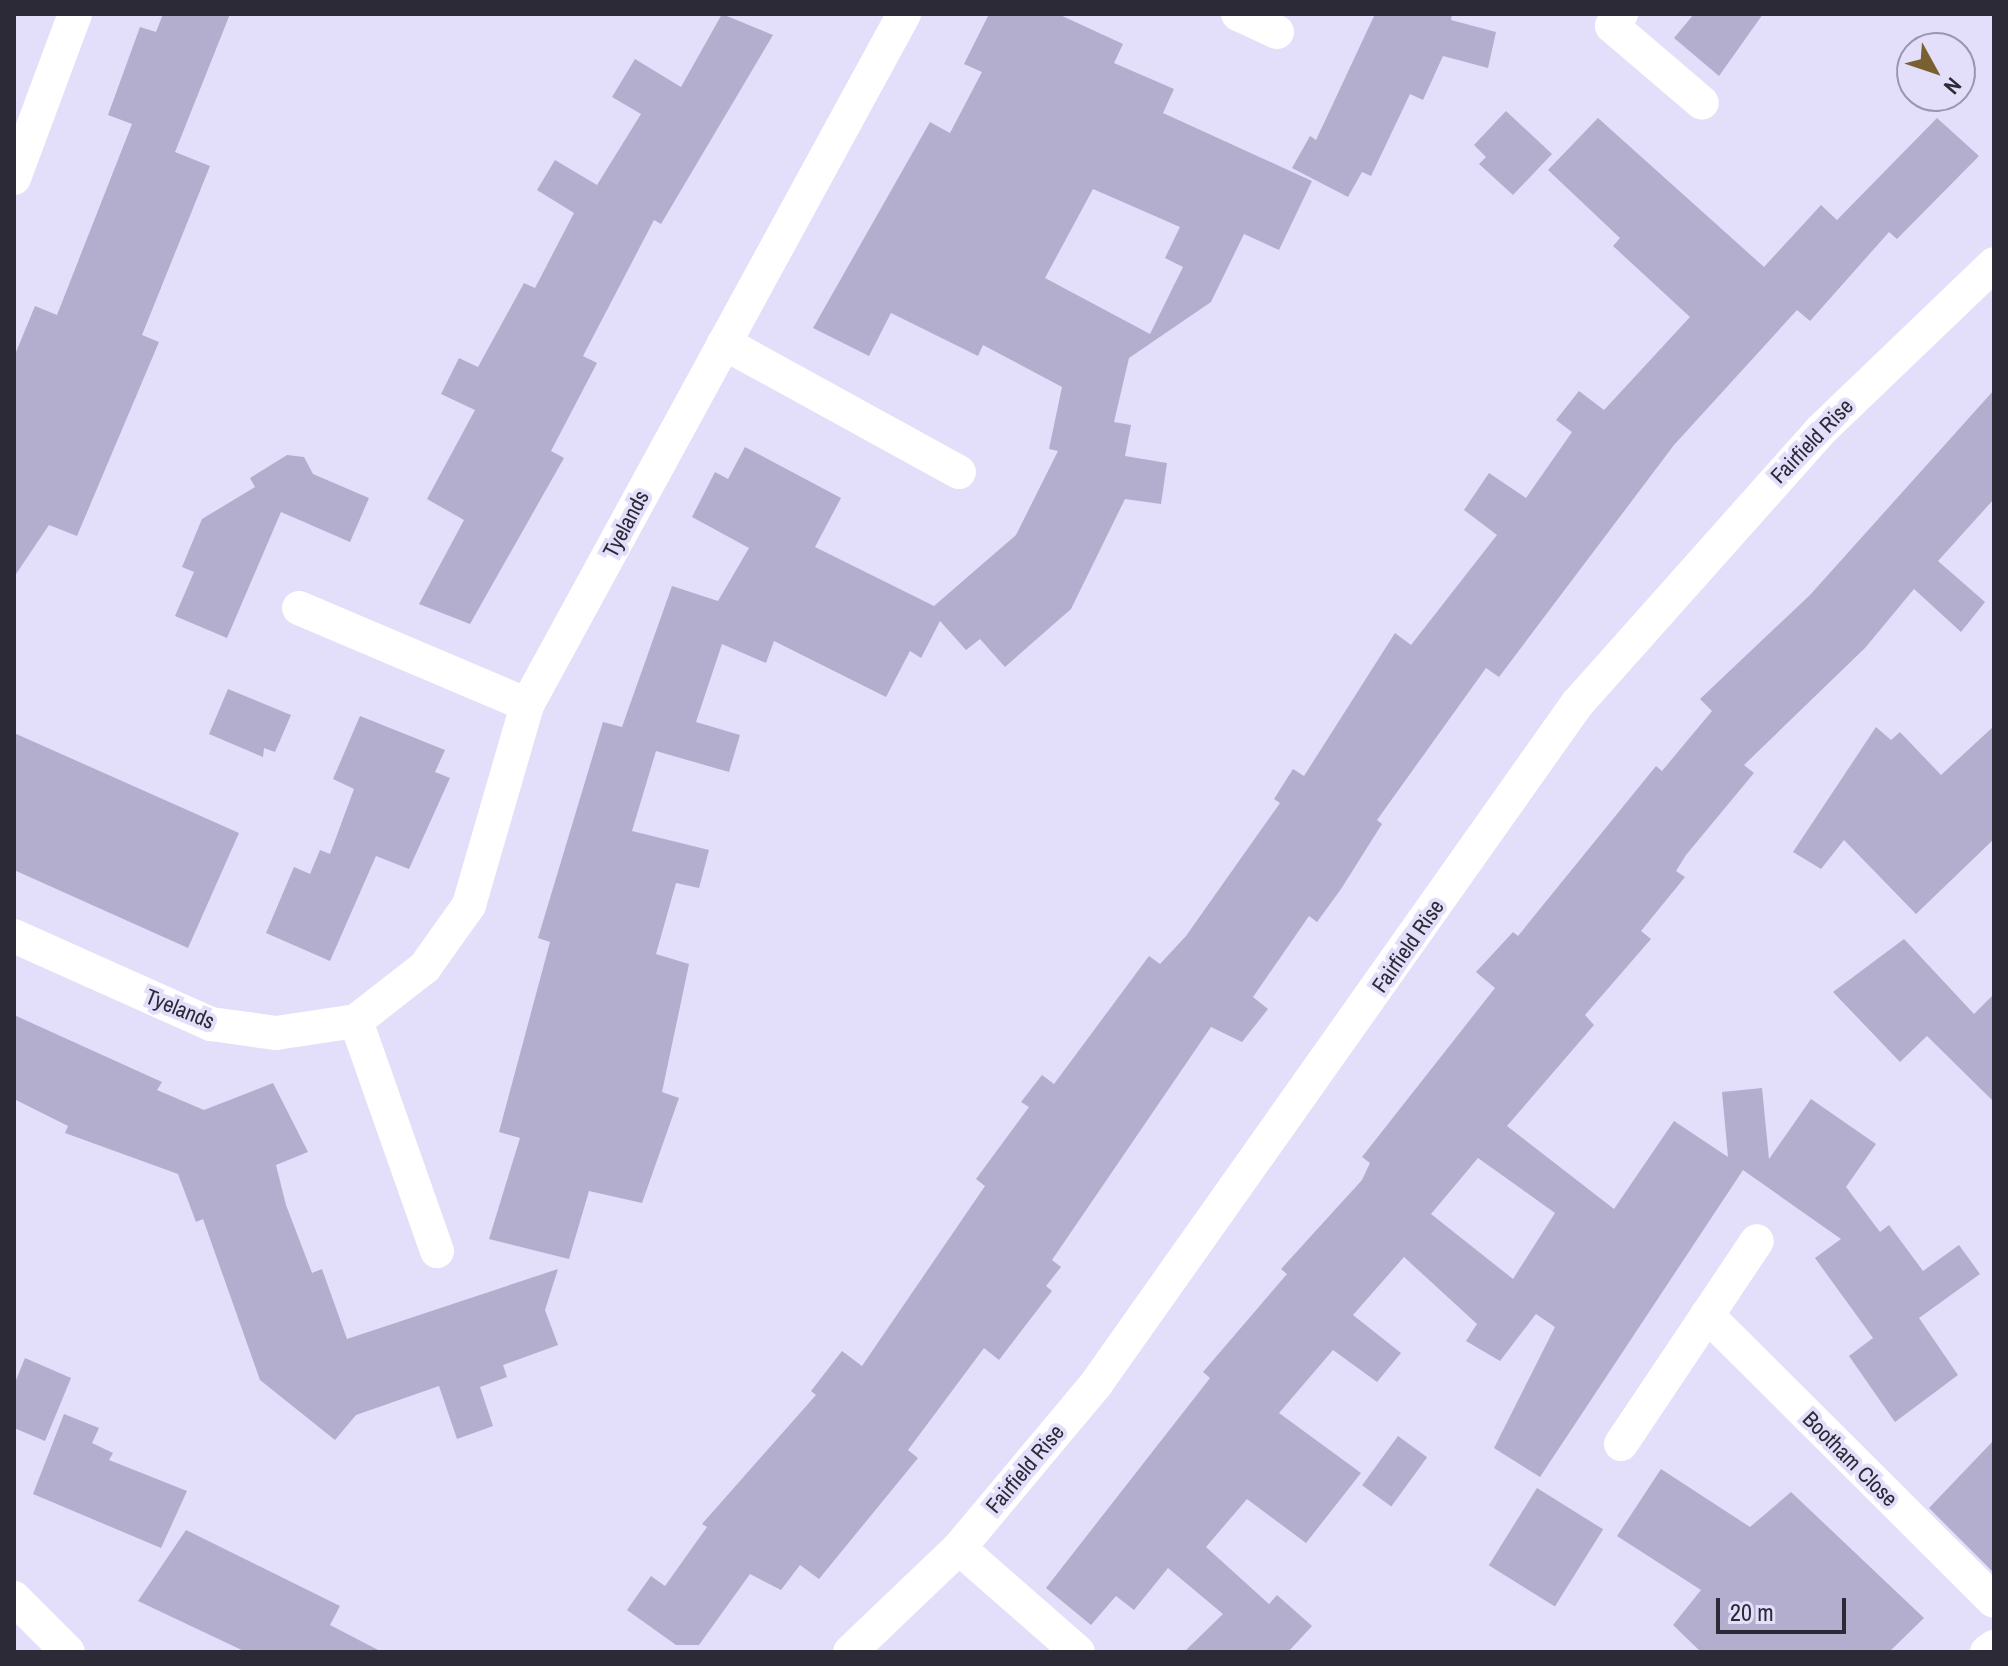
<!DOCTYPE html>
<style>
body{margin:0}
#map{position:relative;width:2008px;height:1666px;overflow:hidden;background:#e3defa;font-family:"Archivo Narrow",sans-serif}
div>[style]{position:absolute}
.building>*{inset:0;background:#b3aece;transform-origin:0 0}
.minor>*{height:34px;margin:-17px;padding:0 17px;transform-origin:17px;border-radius:17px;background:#fff}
span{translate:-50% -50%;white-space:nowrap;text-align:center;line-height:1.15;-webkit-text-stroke:8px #e3defa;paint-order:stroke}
.street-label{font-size:22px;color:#2c2a37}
.frame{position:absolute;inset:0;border:16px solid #2c2a37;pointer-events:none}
.north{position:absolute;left:1896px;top:32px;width:80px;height:80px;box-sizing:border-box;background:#e3defa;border:2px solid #9a96ac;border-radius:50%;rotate:130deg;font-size:22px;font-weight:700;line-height:32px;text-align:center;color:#2c2a37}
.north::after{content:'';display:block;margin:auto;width:28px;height:36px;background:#786031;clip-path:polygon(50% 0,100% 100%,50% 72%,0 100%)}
.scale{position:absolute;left:1716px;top:1598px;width:130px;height:36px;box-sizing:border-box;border:4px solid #2c2a37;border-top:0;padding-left:10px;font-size:24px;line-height:28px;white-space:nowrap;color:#2c2a37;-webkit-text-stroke:6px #e3defa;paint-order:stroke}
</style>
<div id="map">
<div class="building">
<i style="clip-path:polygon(163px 14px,230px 14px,175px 152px,210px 166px,142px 335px,159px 342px,77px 536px,49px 525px,14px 577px,14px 357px,35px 306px,57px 315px,132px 124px,108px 115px,140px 27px,156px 32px)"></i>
<i style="clip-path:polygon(722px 14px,773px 35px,661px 224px,654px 220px,583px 356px,597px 363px,551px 451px,564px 458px,470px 624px,419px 604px,464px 520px,427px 499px,475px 410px,441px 394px,459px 358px,478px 367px,524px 283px,535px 288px,574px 213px,537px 190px,555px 160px,597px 185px,641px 114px,612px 97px,635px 59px,681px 87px)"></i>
<i style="clip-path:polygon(evenodd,989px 14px,1058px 14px,1123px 44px,1114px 63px,1174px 89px,1163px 113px,1312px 181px,1279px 250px,1244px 234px,1211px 302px,1129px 358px,1114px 422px,1131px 425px,1125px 456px,1167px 463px,1161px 504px,1125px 499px,1071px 609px,1005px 667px,980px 639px,966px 650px,940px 621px,921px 658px,910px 651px,886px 697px,774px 641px,766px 663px,722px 644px,696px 722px,740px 735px,729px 772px,656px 751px,632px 831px,709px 850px,699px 888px,676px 883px,656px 954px,689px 964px,662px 1092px,679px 1098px,642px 1203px,589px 1191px,569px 1259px,489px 1239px,520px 1138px,499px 1132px,550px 942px,538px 938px,603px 722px,622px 727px,672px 586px,718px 601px,749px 548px,692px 517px,715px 472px,728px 479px,745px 447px,841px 498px,815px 547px,934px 606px,1016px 535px,1058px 451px,1049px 449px,1062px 387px,983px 345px,978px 356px,891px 313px,869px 356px,813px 328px,930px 122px,950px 133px,982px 72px,964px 64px,989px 14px,1093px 189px,1180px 227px,1165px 258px,1183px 267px,1150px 334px,1045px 278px,1093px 189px)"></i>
<i style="clip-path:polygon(1375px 14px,1452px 14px,1451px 20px,1496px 32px,1488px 68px,1443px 56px,1423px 100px,1410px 94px,1371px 176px,1362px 172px,1348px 197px,1292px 168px,1310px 136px,1316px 140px)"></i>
<i style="clip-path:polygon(1694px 14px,1763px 14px,1719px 76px,1674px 38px)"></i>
<i style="clip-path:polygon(1506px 111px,1552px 154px,1513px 195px,1479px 164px,1486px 157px,1474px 145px)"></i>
<i style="clip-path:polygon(1598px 118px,1764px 267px,1821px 205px,1837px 220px,1937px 118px,1979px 156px,1897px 239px,1889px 232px,1810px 321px,1797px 310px,1674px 445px,1499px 677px,1486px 668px,1377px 820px,1382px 824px,1341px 889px,1317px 922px,1309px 916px,1253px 997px,1268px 1009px,1242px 1042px,1211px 1027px,1052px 1260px,1061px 1267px,1046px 1286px,1052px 1291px,999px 1360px,984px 1348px,908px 1450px,918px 1458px,819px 1579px,800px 1565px,781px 1590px,750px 1574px,699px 1645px,676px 1645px,627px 1610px,651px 1576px,665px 1586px,707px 1527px,702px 1524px,816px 1395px,811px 1391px,842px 1351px,862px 1366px,985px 1186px,976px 1179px,1029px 1107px,1021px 1102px,1042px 1075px,1054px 1084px,1149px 956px,1160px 964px,1186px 936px,1280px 803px,1274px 799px,1293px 769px,1304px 776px,1395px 633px,1411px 645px,1497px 535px,1464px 510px,1489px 473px,1526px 498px,1572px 432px,1556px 420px,1579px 391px,1604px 410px,1690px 317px,1613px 246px,1620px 238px,1548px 170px)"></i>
<i style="clip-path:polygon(evenodd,1994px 390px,1994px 499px,1938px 561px,1985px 602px,1961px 632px,1914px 589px,1865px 648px,1744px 765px,1754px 773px,1686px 855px,1676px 871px,1685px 877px,1641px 931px,1651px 939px,1585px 1015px,1594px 1025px,1507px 1126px,1614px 1209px,1674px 1121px,1728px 1157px,1722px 1092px,1762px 1088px,1769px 1159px,1811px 1099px,1876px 1144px,1846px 1187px,1880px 1232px,1889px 1225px,1923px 1271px,1959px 1245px,1980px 1274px,1919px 1318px,1958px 1375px,1895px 1422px,1849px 1356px,1873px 1338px,1815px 1258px,1841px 1239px,1743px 1170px,1540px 1477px,1494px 1448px,1555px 1327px,1536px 1314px,1500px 1361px,1466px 1341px,1477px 1324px,1404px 1257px,1353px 1315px,1401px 1353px,1377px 1382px,1333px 1350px,1279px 1413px,1361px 1473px,1306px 1543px,1247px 1499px,1206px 1547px,1269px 1604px,1277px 1595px,1312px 1626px,1288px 1652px,1184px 1652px,1223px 1614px,1168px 1568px,1134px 1610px,1116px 1596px,1091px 1625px,1046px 1588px,1210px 1378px,1203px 1372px,1287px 1274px,1281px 1269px,1362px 1180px,1370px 1163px,1362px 1157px,1495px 988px,1476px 972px,1513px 932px,1518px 936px,1656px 766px,1662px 771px,1712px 711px,1700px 699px,1810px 595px,1994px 390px,1478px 1158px,1555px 1213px,1513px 1279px,1431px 1214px,1478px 1158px)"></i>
<i style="clip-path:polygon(287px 455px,304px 457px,313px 474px,369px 498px,350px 542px,281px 512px,227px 638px,175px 616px,194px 572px,182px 567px,202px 519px,255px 487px,250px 478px)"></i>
<i style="clip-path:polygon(228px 689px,291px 715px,275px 752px,264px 748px,263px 757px,209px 734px)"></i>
<i style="clip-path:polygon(360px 716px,445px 750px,435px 772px,450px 778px,409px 869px,376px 856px,330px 961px,266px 933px,294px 867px,310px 874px,320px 850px,330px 854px,354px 789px,333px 779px)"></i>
<i style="clip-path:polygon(1994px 726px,1994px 839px,1916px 914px,1844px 840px,1821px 869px,1793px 852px,1876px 727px,1891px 740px,1900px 732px,1941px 775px)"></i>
<i style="clip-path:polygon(14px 733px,239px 833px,188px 948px,14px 870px)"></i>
<i style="clip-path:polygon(1904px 939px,1974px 1014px,1994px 994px,1994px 1102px,1927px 1036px,1900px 1062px,1833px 992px)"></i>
<i style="clip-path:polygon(14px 1015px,162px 1082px,157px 1090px,204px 1110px,273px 1083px,308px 1152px,276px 1165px,286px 1205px,312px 1273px,322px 1269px,347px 1339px,558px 1269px,545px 1310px,558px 1345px,503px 1365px,507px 1377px,480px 1387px,493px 1426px,457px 1439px,439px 1386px,356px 1415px,335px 1440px,260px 1380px,203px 1219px,196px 1222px,178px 1174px,65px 1133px,68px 1126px,14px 1099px)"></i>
<i style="clip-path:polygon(25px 1358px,71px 1378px,45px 1441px,14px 1428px,14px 1385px)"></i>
<i style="clip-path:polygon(64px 1414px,99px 1428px,92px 1443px,113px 1453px,109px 1460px,187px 1491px,161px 1548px,33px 1494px)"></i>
<i style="left:1398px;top:1436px;width:36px;height:61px;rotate:36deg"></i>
<i style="clip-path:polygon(1994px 1440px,1994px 1573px,1929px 1508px)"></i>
<i style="clip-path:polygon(1661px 1469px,1750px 1527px,1791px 1492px,1924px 1618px,1889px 1652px,1701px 1652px,1673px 1625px,1701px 1590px,1617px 1536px)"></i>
<i style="left:1537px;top:1488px;width:78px;height:91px;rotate:32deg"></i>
<i style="clip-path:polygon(186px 1530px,340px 1606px,330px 1625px,382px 1652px,246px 1652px,138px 1601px)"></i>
</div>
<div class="minor">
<i style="left:1238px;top:14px;width:43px;rotate:24.8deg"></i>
<i style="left:1621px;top:14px;width:15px;rotate:127deg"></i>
<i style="left:1612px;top:26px;width:118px;rotate:40.5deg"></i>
<i style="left:14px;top:178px;width:175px;rotate:-69.6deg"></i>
<i style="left:724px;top:343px;width:268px;rotate:28.8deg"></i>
<i style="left:299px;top:608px;width:248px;rotate:23deg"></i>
<i style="left:14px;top:936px;width:216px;rotate:24.1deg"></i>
<i style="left:211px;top:1024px;width:66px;rotate:7.9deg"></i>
<i style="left:276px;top:1033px;width:81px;rotate:-8.5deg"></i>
<i style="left:356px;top:1021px;width:88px;rotate:-38deg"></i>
<i style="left:425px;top:967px;width:76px;rotate:-54.6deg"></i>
<i style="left:469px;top:905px;width:208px;rotate:-73.8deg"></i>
<i style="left:527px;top:705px;width:787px;rotate:-61.38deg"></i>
<i style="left:356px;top:1021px;width:244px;rotate:70.6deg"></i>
<i style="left:1707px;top:1315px;width:405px;rotate:44.9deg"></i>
<i style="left:1621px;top:1444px;width:244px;rotate:-56.2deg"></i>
<i style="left:959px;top:1548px;width:158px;rotate:41.2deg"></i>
<i style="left:14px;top:1598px;width:76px;rotate:45deg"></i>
<i style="left:850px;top:1652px;width:151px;rotate:-43.7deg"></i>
<i style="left:959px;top:1548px;width:214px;rotate:-50.1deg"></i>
<i style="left:1096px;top:1384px;width:833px;rotate:-54.73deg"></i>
<i style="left:1577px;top:704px;width:365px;rotate:-48.3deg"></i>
<i style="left:1820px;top:431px;width:241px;rotate:-43.8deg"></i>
<i style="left:1987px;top:1652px;width:9px;rotate:-36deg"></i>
</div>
<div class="street-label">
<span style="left:1812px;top:441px;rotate:-46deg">Fairfield Rise</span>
<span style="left:626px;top:524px;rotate:-62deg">Tyelands</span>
<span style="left:1408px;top:946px;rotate:-55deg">Fairfield Rise</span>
<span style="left:180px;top:1009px;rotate:22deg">Tyelands</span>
<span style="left:1850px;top:1459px;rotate:45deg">Bootham Close</span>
<span style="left:1025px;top:1469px;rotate:-50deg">Fairfield Rise</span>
</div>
<div class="frame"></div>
<div class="north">N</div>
<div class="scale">20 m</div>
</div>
